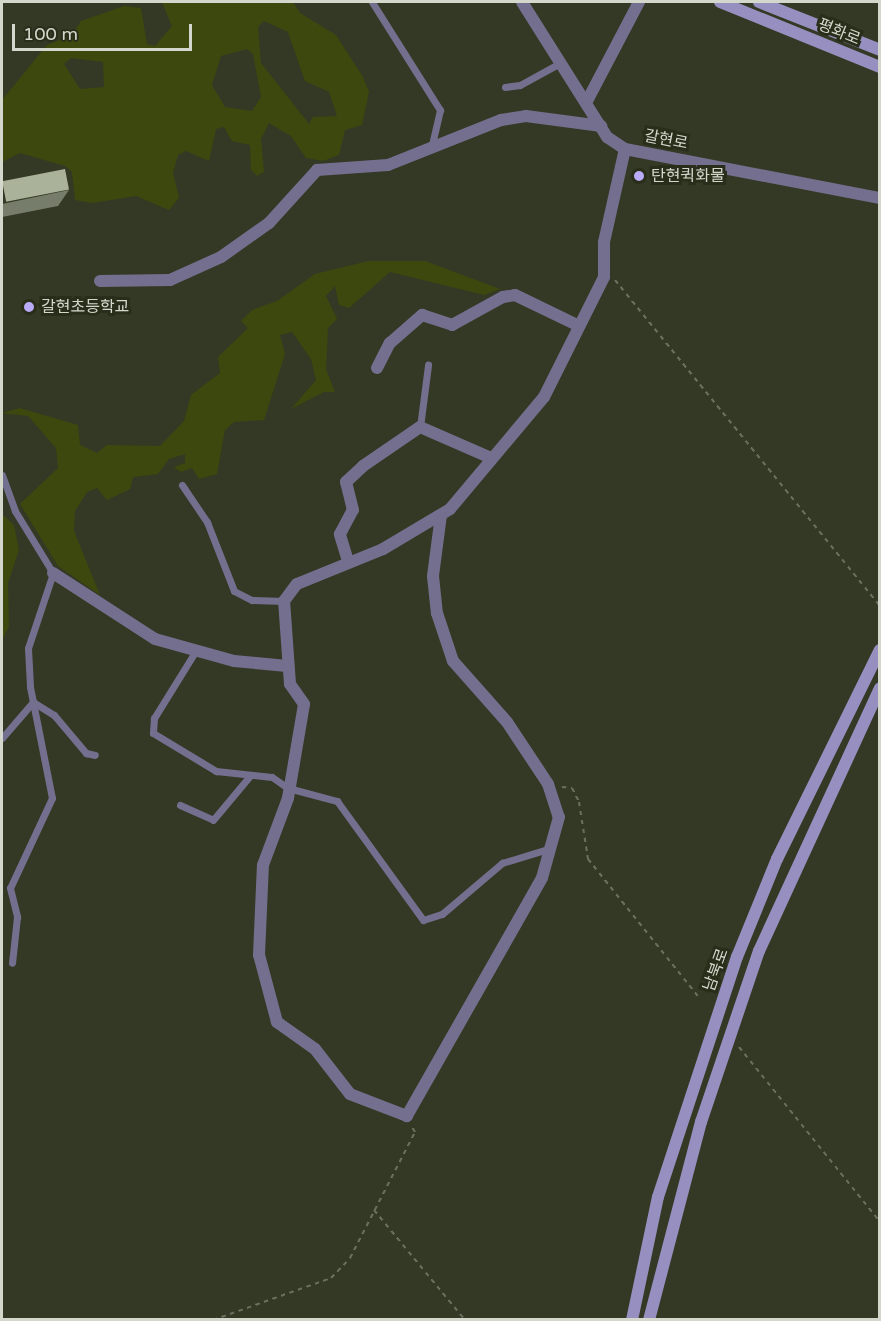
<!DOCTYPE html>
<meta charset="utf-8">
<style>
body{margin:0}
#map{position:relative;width:881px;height:1321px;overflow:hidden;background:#333924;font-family:"Varela Round","Noto Sans KR",sans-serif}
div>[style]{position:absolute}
.green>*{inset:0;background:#3c480d}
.path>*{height:2px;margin-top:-1px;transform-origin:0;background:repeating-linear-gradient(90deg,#6a705e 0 4.5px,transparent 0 9px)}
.service>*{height:7px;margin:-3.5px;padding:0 3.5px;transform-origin:3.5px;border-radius:3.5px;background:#746f8f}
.minor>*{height:12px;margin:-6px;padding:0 6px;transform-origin:6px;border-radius:6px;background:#746f8f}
.secondary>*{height:12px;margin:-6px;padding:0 6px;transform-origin:6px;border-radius:6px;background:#978fc0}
.shaded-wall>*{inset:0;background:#777d6b}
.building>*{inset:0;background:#aab299;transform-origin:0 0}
.dots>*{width:16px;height:16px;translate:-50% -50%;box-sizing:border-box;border:3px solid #292e1a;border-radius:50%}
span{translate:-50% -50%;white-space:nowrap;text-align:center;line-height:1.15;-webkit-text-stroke:6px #292e1a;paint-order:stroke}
.street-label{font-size:16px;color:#d4d8cc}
.poi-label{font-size:16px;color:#d4d8cc}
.left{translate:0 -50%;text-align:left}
.frame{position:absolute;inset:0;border:3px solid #d4d8cc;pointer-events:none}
.scale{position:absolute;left:12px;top:24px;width:180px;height:27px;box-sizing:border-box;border:3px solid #d4d8cc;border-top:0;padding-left:8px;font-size:18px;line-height:21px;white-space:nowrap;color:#d4d8cc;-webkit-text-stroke:4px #292e1a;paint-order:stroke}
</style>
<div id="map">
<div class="green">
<i style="clip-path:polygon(evenodd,162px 2px,293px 2px,300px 13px,336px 35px,363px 77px,369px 92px,362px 125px,345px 130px,339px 155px,323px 161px,306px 158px,291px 136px,269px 123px,261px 139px,264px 172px,257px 176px,251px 170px,250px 145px,232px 141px,224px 127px,216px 129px,209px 161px,186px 151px,178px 155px,173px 173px,179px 198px,169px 210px,136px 196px,92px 203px,75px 200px,72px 172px,65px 166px,20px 153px,2px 162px,2px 100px,47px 45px,72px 35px,81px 21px,124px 6px,141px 8px,147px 44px,155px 46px,172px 26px,162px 2px,264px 21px,288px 32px,305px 81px,329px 92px,337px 116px,313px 117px,309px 124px,261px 63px,258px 27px,264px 21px,162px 2px,247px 49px,253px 54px,261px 97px,252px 111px,225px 107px,212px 85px,221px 56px,247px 49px,162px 2px,71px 58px,103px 62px,104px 87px,80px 89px,64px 64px,71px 58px)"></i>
<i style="clip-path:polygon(368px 261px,425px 261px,500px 289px,484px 295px,390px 272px,349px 308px,339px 305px,335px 286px,326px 296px,337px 319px,328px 328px,326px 369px,335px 392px,324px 392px,291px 409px,316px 380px,311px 359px,292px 332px,280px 335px,285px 354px,264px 420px,234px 422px,225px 430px,217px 474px,199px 479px,192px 468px,181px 472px,174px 467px,185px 463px,185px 454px,169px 459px,158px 474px,133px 477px,130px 489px,107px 500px,97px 488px,87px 492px,75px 511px,74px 531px,100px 595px,58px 566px,20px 504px,58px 468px,56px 448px,28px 416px,2px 413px,20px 408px,78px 425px,80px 445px,97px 453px,107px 445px,160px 446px,184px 421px,191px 395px,220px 373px,218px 357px,248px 328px,241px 321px,252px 310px,277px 301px,315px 274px)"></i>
<i style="clip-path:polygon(2px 514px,14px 525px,19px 550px,8px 583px,9px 626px,2px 641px)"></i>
</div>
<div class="path">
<i style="left:615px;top:280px;width:420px;rotate:50.9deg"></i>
<i style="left:562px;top:787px;width:10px;rotate:6deg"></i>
<i style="left:572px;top:788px;width:16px;rotate:63deg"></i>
<i style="left:579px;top:802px;width:58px;rotate:81deg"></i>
<i style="left:588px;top:859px;width:179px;rotate:51.3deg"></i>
<i style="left:739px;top:1047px;width:225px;rotate:51.1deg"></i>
<i style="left:374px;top:1210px;width:143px;rotate:50.4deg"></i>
<i style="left:213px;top:1320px;width:125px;rotate:-19.6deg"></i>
<i style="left:331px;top:1278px;width:28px;rotate:-46deg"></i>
<i style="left:350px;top:1258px;width:142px;rotate:-62.7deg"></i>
<i style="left:415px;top:1132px;width:6px;rotate:-121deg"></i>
</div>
<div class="service">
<i style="left:372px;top:2px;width:128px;rotate:57.8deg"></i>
<i style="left:440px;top:110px;width:36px;rotate:103deg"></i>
<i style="left:505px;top:87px;width:15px;rotate:-8deg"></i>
<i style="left:520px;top:85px;width:46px;rotate:-28.8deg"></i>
<i style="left:420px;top:427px;width:63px;rotate:-82.6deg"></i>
<i style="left:2px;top:475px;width:38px;rotate:70deg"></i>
<i style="left:15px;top:511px;width:73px;rotate:58.5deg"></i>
<i style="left:53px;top:573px;width:79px;rotate:108.4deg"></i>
<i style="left:28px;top:648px;width:39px;rotate:87deg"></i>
<i style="left:30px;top:687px;width:113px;rotate:78.8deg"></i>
<i style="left:52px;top:798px;width:99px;rotate:115deg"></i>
<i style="left:10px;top:888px;width:30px;rotate:76deg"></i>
<i style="left:17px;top:917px;width:46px;rotate:96.2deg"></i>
<i style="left:182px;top:485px;width:45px;rotate:56deg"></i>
<i style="left:207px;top:522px;width:74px;rotate:68.6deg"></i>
<i style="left:234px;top:591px;width:20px;rotate:27deg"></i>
<i style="left:252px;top:600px;width:32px;rotate:2deg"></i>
<i style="left:195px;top:652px;width:78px;rotate:121.8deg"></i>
<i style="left:154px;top:718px;width:15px;rotate:94deg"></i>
<i style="left:153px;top:733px;width:74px;rotate:31.1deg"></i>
<i style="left:216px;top:771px;width:56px;rotate:6.1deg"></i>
<i style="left:272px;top:777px;width:19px;rotate:35deg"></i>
<i style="left:288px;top:788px;width:51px;rotate:14.9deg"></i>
<i style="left:337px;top:801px;width:147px;rotate:54.1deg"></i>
<i style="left:423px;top:920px;width:20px;rotate:-18deg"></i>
<i style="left:442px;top:914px;width:79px;rotate:-40.4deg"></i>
<i style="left:502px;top:863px;width:51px;rotate:-17deg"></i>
<i style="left:2px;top:738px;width:48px;rotate:-49.3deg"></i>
<i style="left:33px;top:702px;width:25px;rotate:32deg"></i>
<i style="left:54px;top:715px;width:50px;rotate:49.9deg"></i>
<i style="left:86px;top:753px;width:9px;rotate:13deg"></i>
<i style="left:180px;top:805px;width:36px;rotate:24deg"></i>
<i style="left:213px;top:820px;width:56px;rotate:-50.1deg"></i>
</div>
<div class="minor">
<i style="left:522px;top:2px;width:160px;rotate:57.8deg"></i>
<i style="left:607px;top:137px;width:22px;rotate:34deg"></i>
<i style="left:625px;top:149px;width:260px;rotate:10.9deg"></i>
<i style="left:586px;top:103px;width:114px;rotate:-62.3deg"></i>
<i style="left:100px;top:281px;width:70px;rotate:-0.8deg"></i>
<i style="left:170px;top:280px;width:56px;rotate:-24.3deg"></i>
<i style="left:221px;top:257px;width:59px;rotate:-35.3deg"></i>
<i style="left:269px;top:223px;width:72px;rotate:-47.8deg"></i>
<i style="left:317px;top:170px;width:71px;rotate:-4deg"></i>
<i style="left:388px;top:165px;width:122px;rotate:-21.7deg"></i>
<i style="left:501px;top:120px;width:25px;rotate:-9deg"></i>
<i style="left:526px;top:116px;width:76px;rotate:7.6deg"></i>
<i style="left:377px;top:368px;width:28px;rotate:-63deg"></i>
<i style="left:390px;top:343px;width:43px;rotate:-41.2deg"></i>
<i style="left:422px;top:315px;width:32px;rotate:18deg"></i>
<i style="left:452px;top:325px;width:58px;rotate:-28.8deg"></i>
<i style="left:503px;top:297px;width:12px;rotate:-9deg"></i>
<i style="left:515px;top:295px;width:71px;rotate:25.8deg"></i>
<i style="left:441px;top:515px;width:62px;rotate:97.5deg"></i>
<i style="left:433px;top:576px;width:37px;rotate:84deg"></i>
<i style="left:437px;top:613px;width:51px;rotate:71.6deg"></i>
<i style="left:453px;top:661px;width:81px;rotate:48.5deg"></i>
<i style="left:507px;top:722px;width:74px;rotate:56.5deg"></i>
<i style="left:548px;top:784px;width:35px;rotate:72deg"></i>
<i style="left:559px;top:817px;width:63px;rotate:105.6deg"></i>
<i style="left:542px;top:878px;width:274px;rotate:119.6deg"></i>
<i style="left:407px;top:1116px;width:61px;rotate:-158.9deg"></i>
<i style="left:350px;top:1094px;width:57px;rotate:-127.9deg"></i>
<i style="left:315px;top:1049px;width:47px;rotate:-144.6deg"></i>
<i style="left:277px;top:1022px;width:69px;rotate:-105deg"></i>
<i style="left:259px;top:955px;width:90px;rotate:-87.5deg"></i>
<i style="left:263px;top:865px;width:72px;rotate:-69.5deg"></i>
<i style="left:288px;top:798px;width:95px;rotate:-80.3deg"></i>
<i style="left:304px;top:704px;width:24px;rotate:-125deg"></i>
<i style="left:290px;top:684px;width:83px;rotate:-94.1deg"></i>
<i style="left:284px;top:601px;width:21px;rotate:-53deg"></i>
<i style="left:297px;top:584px;width:93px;rotate:-22.1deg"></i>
<i style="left:383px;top:549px;width:78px;rotate:-30.8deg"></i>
<i style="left:450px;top:509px;width:146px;rotate:-50deg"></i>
<i style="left:544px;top:397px;width:134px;rotate:-63.4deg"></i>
<i style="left:604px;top:277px;width:35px;rotate:-90deg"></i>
<i style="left:604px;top:242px;width:95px;rotate:-77.3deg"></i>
<i style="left:348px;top:561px;width:28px;rotate:-107deg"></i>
<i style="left:340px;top:534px;width:27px;rotate:-62deg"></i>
<i style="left:353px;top:510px;width:29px;rotate:-104deg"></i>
<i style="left:346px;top:482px;width:23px;rotate:-43deg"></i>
<i style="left:363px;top:466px;width:69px;rotate:-34.4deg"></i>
<i style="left:420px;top:427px;width:75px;rotate:23.5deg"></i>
<i style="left:53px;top:573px;width:121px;rotate:32.9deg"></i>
<i style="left:155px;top:639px;width:82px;rotate:15.6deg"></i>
<i style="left:234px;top:661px;width:53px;rotate:5.4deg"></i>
</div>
<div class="secondary">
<i style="left:720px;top:2px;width:173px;rotate:22.1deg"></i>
<i style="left:759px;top:2px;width:130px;rotate:21.6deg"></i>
<i style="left:632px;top:1320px;width:126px;rotate:-78.1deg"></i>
<i style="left:658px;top:1197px;width:253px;rotate:-71.8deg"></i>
<i style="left:737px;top:957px;width:106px;rotate:-67.8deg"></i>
<i style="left:777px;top:859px;width:233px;rotate:-63.8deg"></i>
<i style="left:649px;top:1320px;width:205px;rotate:-75.3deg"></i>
<i style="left:701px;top:1122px;width:181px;rotate:-71.3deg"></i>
<i style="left:759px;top:951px;width:289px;rotate:-65.3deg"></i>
</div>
<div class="shaded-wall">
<i style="clip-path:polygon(69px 190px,58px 206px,2px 217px,2px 204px)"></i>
</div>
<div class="building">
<i style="left:65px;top:169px;width:21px;height:64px;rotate:79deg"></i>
</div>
<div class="dots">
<i style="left:639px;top:176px;background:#b9abf7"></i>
<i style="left:29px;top:307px;background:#b9abf7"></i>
</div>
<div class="street-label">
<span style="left:839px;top:32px;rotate:22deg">평화로</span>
<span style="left:666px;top:140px;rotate:11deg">갈현로</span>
<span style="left:716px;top:970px;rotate:-70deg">남북로</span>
</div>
<div class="poi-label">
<span class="left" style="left:651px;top:176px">탄현퀵화물</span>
<span class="left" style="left:41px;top:307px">갈현초등학교</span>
</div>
<div class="frame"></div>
<div class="scale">100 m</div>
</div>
